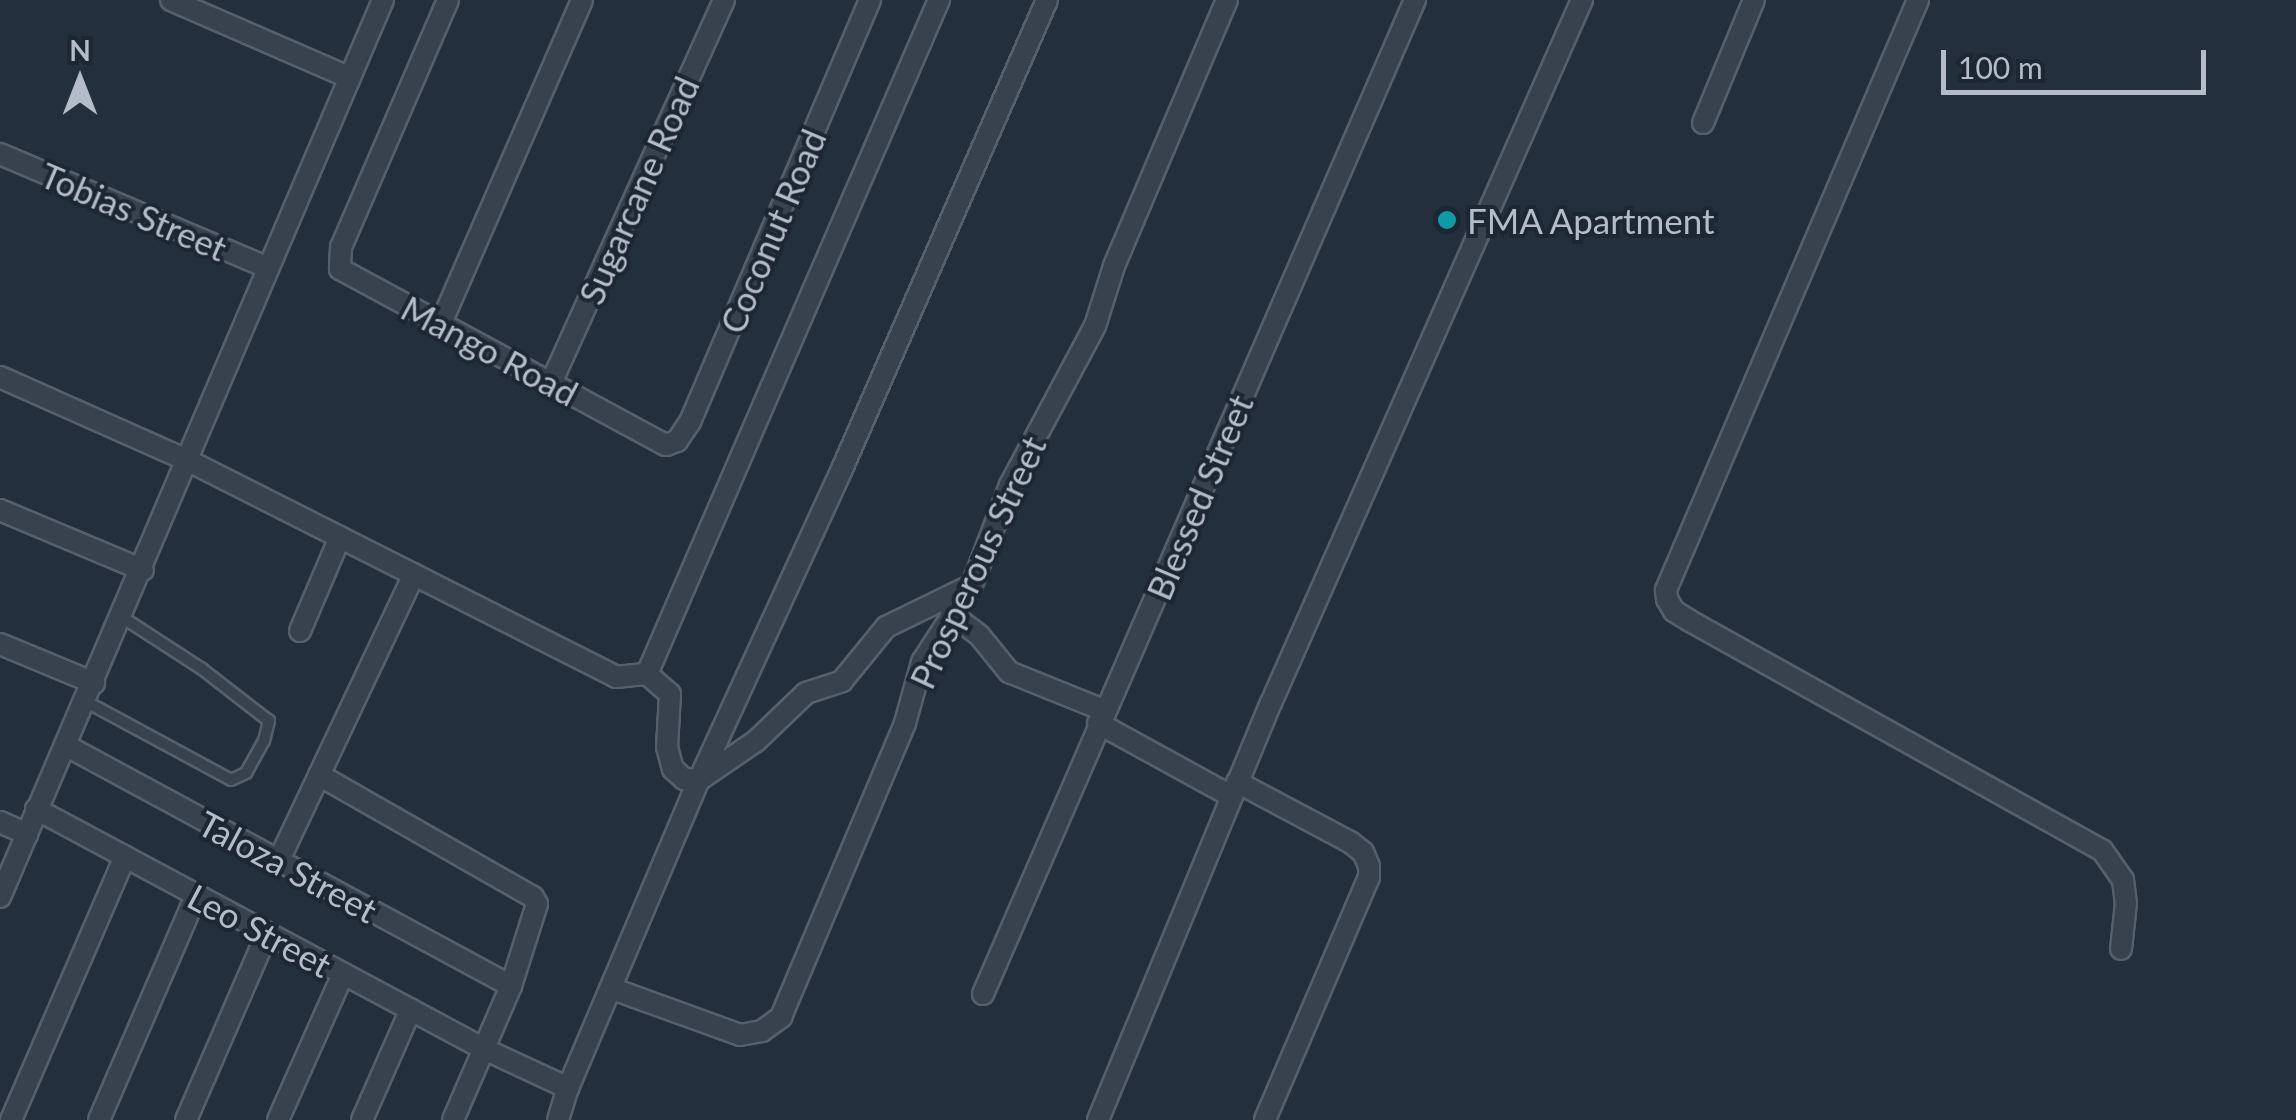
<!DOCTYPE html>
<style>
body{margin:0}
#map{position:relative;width:2296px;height:1120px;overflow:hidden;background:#242f3e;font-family:Lato,sans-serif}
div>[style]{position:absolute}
.roads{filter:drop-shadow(2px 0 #565f6c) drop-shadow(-2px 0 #565f6c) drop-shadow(0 2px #565f6c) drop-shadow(0 -2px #565f6c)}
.service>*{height:10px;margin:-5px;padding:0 5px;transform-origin:5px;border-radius:5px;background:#38414e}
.minor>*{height:20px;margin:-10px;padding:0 10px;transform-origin:10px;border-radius:10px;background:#38414e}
.dots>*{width:28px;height:28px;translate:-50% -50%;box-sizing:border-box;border:5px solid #1d2633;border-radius:50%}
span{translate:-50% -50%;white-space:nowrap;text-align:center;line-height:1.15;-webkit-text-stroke:8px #1d2633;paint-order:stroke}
.street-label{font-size:35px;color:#b4bcc9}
.poi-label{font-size:35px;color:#b4bcc9}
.left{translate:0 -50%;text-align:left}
.north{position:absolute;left:30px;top:30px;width:100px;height:100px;-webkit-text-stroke:8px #1d2633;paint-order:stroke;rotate:0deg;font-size:28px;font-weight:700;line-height:40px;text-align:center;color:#b4bcc9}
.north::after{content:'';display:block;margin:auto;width:35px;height:45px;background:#b4bcc9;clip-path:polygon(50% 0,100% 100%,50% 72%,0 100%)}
.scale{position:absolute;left:1941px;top:50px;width:265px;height:45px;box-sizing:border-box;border:5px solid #b4bcc9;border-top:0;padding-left:12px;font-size:30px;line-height:35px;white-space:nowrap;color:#b4bcc9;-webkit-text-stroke:8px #1d2633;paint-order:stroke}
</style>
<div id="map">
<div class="roads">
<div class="service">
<i style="left:85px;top:701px;width:166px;rotate:28.4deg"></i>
<i style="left:231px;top:780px;width:17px;rotate:-25deg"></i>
<i style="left:246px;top:773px;width:37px;rotate:-61deg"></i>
<i style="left:264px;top:741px;width:21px;rotate:-76deg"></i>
<i style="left:269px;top:721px;width:85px;rotate:-142.2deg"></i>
<i style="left:202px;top:669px;width:95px;rotate:-147deg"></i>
</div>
<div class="minor">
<i style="left:171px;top:0;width:195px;rotate:23.5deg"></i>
<i style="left:448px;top:0;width:269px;rotate:113.4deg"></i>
<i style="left:341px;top:247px;width:22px;rotate:93deg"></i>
<i style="left:340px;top:269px;width:370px;rotate:28.4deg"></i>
<i style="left:666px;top:445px;width:12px;rotate:-20deg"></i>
<i style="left:677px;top:441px;width:23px;rotate:-56deg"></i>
<i style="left:690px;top:422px;width:459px;rotate:-66.9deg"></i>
<i style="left:1918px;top:0;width:642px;rotate:113.13deg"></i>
<i style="left:1666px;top:590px;width:9px;rotate:84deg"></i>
<i style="left:1667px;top:599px;width:14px;rotate:60deg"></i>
<i style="left:1674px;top:611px;width:19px;rotate:32deg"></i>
<i style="left:1690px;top:621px;width:471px;rotate:29.1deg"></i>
<i style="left:2102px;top:850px;width:37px;rotate:55deg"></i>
<i style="left:2123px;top:880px;width:23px;rotate:83deg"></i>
<i style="left:2126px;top:903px;width:46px;rotate:96.2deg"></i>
<i style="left:1703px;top:123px;width:133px;rotate:-67.5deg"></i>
<i style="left:0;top:154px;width:291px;rotate:23deg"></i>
<i style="left:441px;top:323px;width:352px;rotate:-66.4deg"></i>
<i style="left:0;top:377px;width:207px;rotate:24deg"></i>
<i style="left:189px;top:461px;width:479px;rotate:26.8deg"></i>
<i style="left:616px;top:677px;width:31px;rotate:-6deg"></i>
<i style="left:647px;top:674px;width:735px;rotate:-66.58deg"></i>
<i style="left:552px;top:381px;width:418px;rotate:-65.7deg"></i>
<i style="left:0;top:510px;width:155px;rotate:22.8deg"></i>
<i style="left:951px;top:614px;width:35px;rotate:37deg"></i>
<i style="left:979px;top:635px;width:48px;rotate:51deg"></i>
<i style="left:1009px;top:672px;width:101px;rotate:22deg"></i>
<i style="left:300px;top:631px;width:102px;rotate:-66.9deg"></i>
<i style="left:0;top:644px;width:102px;rotate:22.5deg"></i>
<i style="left:647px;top:674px;width:30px;rotate:41deg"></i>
<i style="left:670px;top:694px;width:53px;rotate:93.2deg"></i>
<i style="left:667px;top:747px;width:23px;rotate:75deg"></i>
<i style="left:673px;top:769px;width:15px;rotate:42deg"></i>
<i style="left:684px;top:779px;width:15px;rotate:4deg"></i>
<i style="left:699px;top:780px;width:69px;rotate:-34.4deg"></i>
<i style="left:756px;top:741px;width:69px;rotate:-43.8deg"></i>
<i style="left:806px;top:693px;width:38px;rotate:-18deg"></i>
<i style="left:842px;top:681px;width:70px;rotate:-50.8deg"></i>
<i style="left:886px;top:627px;width:93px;rotate:-26deg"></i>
<i style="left:1098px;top:723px;width:152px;rotate:28.8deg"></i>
<i style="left:65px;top:745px;width:507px;rotate:28.38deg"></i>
<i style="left:319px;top:775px;width:246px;rotate:29.7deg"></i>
<i style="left:533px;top:897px;width:8px;rotate:60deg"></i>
<i style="left:537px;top:904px;width:86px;rotate:107.6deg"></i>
<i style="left:511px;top:986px;width:146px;rotate:113.4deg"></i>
<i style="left:1237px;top:782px;width:128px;rotate:28deg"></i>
<i style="left:1350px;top:842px;width:16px;rotate:38deg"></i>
<i style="left:1363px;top:852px;width:15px;rotate:67deg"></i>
<i style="left:1369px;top:866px;width:11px;rotate:90deg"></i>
<i style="left:1369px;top:877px;width:264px;rotate:113.2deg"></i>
<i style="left:36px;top:809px;width:508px;rotate:28.18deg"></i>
<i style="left:484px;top:1049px;width:93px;rotate:24.9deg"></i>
<i style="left:568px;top:1088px;width:335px;rotate:-67deg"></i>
<i style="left:699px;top:780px;width:342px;rotate:-65.3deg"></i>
<i style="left:842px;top:469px;width:512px;rotate:-66.39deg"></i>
<i style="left:0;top:822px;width:30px;rotate:24deg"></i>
<i style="left:279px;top:860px;width:316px;rotate:-64.7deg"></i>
<i style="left:0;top:897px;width:975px;rotate:-66.88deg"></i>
<i style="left:613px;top:989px;width:135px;rotate:19.9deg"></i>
<i style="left:740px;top:1035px;width:22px;rotate:-10deg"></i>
<i style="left:762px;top:1031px;width:24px;rotate:-36deg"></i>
<i style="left:781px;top:1017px;width:319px;rotate:-67.1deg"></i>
<i style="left:905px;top:723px;width:63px;rotate:-74.4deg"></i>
<i style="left:922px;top:662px;width:92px;rotate:-57deg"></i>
<i style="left:972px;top:585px;width:107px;rotate:-69.2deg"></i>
<i style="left:1010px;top:485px;width:180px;rotate:-61.9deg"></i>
<i style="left:1095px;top:326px;width:63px;rotate:-72.4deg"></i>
<i style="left:1114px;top:266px;width:289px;rotate:-67deg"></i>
<i style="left:983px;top:994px;width:1084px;rotate:-66.51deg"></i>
<i style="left:11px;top:1120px;width:287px;rotate:-66.6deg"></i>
<i style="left:99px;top:1120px;width:244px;rotate:-66.6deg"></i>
<i style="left:186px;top:1120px;width:203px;rotate:-66.5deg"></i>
<i style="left:278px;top:1120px;width:160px;rotate:-66deg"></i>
<i style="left:362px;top:1120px;width:121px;rotate:-66.2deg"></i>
<i style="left:558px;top:1120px;width:34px;rotate:-73deg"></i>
<i style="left:1098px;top:1120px;width:451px;rotate:-67.5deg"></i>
<i style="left:1271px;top:703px;width:769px;rotate:-66.14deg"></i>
</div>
</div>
<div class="dots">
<i style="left:1447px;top:220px;background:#0f9aa8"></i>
</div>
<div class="street-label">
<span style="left:638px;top:190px;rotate:-66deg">Sugarcane Road</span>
<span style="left:134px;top:211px;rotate:23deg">Tobias Street</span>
<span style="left:772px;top:231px;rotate:-67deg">Coconut Road</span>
<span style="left:490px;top:350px;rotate:28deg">Mango Road</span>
<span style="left:1199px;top:497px;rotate:-67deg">Blessed Street</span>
<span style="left:977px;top:562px;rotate:-65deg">Prosperous Street</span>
<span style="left:288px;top:866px;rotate:28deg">Taloza Street</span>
<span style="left:260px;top:930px;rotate:28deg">Leo Street</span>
</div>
<div class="poi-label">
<span class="left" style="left:1467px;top:220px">FMA Apartment</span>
</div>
<div class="north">N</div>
<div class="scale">100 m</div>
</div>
